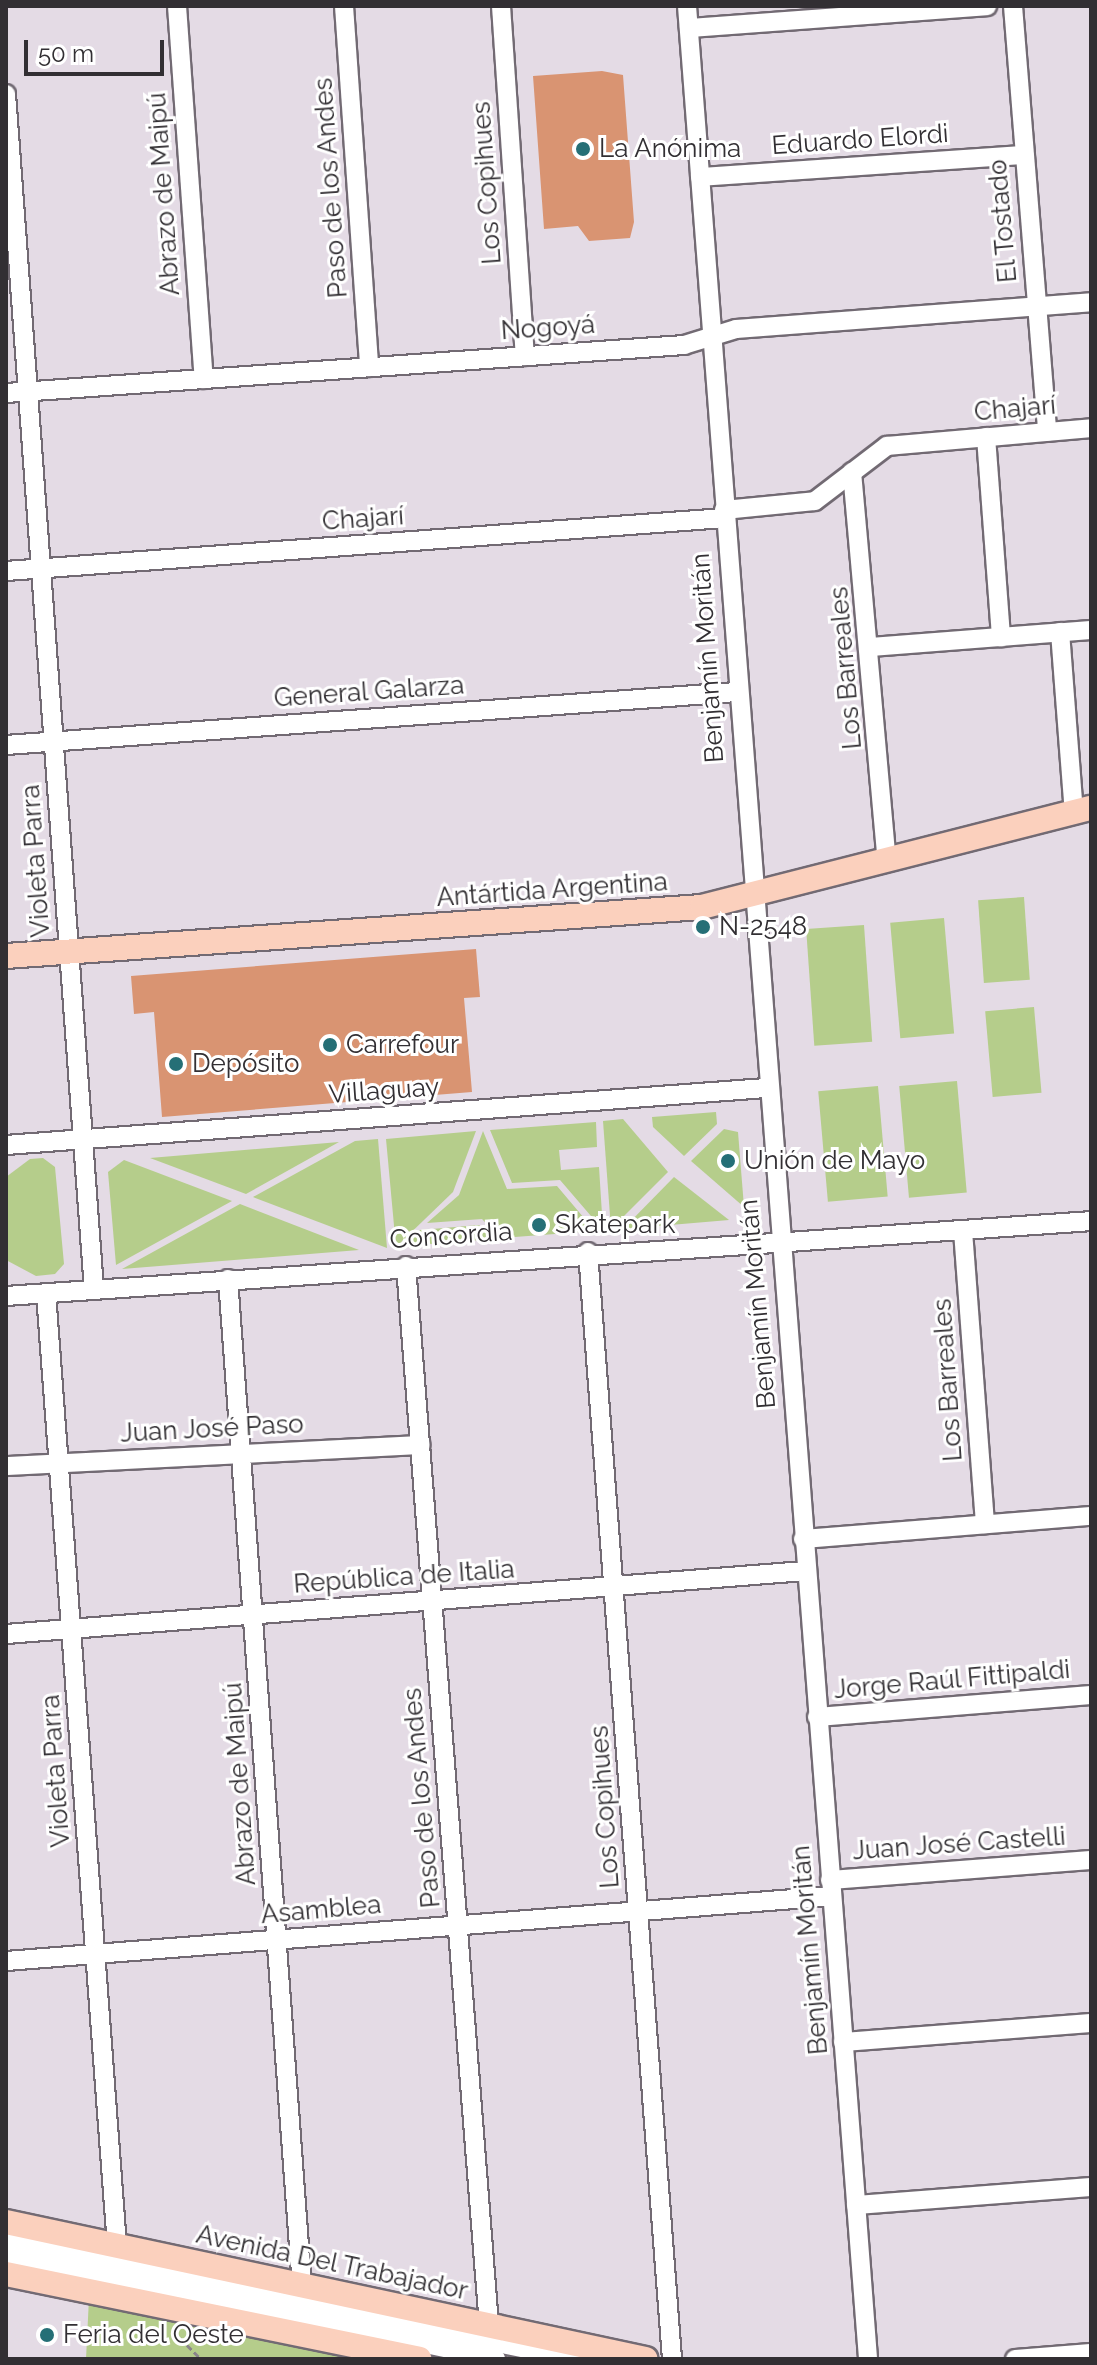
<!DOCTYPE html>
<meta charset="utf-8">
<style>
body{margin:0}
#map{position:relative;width:1097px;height:2365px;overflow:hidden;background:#e4dbe5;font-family:Raleway,sans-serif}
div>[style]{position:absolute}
.green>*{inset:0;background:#b5cd8b;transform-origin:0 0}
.building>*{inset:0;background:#d99472}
.path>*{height:3px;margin-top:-1.5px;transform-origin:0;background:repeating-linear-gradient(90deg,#8a848b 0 6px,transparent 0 10px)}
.roads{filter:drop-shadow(2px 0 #726a73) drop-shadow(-2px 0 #726a73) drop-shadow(0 2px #726a73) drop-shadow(0 -2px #726a73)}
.minor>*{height:18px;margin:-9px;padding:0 9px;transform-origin:9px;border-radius:9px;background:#fff}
.major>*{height:24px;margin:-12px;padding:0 12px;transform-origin:12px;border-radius:12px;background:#fbd0bd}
.dots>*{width:22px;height:22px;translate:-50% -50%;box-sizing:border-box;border:4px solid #fff;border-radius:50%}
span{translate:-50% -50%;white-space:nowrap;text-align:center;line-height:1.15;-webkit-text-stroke:6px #fff;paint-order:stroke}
.street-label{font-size:26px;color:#322f33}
.poi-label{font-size:26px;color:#322f33}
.left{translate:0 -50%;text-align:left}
.frame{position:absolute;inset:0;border:8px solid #322f33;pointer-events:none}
.scale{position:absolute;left:24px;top:40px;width:140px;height:36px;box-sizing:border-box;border:4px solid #322f33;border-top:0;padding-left:10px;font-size:24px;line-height:28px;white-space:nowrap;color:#322f33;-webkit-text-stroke:6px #fff;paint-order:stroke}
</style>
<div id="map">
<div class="green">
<i style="left:1024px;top:897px;width:83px;height:46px;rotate:86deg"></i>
<i style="left:944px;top:918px;width:116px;height:54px;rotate:85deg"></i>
<i style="left:864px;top:925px;width:117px;height:58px;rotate:86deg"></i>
<i style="left:1034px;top:1007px;width:86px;height:49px;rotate:85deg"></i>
<i style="left:957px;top:1081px;width:112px;height:58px;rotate:85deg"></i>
<i style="left:878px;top:1086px;width:111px;height:60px;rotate:85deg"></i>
<i style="clip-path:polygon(716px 1112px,717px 1124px,684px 1156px,653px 1127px,652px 1117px)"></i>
<i style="clip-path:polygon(623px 1119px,668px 1172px,611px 1229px,603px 1121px)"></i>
<i style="clip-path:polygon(596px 1122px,597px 1147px,559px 1150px,561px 1170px,599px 1167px,603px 1230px,560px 1180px,512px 1183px,490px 1130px)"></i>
<i style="clip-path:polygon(724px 1129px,738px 1132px,744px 1207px,691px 1161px)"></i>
<i style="clip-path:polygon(476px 1131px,453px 1192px,396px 1247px,386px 1139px)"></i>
<i style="clip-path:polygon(483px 1131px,507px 1189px,557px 1186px,595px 1231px,500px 1238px,482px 1219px,427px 1223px,459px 1195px)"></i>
<i style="clip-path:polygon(378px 1139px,387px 1248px,253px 1197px,355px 1141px)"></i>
<i style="clip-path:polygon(339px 1142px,246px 1194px,150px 1158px)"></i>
<i style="clip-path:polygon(43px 1158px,55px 1167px,64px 1264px,55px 1274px,36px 1276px,6px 1260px,6px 1177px,30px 1159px)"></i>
<i style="clip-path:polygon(124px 1160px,232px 1201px,116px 1265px,108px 1172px)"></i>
<i style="clip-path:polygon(674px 1177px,729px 1220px,623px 1229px)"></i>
<i style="clip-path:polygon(240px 1204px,359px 1250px,122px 1269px)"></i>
<i style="clip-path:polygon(479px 1225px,493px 1239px,405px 1246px,420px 1230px)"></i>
<i style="clip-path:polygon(89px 2298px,380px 2359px,86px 2359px)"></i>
</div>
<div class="building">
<i style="clip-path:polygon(602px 71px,623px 75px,634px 222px,630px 238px,589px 241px,578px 226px,544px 229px,533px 76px)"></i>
<i style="clip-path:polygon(476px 949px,480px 997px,464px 998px,472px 1092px,162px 1117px,154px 1012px,134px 1014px,131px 976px)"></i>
</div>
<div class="path">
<i style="left:173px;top:2331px;width:40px;rotate:45deg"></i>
</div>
<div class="roads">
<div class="minor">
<i style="left:177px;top:6px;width:374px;rotate:85.9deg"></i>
<i style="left:344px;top:6px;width:362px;rotate:86deg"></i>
<i style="left:501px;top:6px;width:351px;rotate:86.1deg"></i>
<i style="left:687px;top:6px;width:2360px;rotate:85.6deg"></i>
<i style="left:1013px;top:6px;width:427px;rotate:85.4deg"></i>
<i style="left:689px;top:28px;width:299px;rotate:-4.2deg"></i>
<i style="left:6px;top:94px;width:1198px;rotate:85.79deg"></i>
<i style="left:700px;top:177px;width:325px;rotate:-3.9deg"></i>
<i style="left:6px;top:393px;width:680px;rotate:-4.05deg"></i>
<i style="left:684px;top:345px;width:54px;rotate:-17.1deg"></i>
<i style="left:736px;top:329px;width:356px;rotate:-4.3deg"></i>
<i style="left:986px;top:437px;width:201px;rotate:85.7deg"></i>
<i style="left:852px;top:472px;width:391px;rotate:84.9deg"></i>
<i style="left:724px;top:510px;width:91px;rotate:-5.6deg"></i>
<i style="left:815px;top:501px;width:91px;rotate:-37.4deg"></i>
<i style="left:887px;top:446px;width:205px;rotate:-5deg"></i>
<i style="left:6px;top:571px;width:720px;rotate:-4.22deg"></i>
<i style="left:1060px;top:632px;width:182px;rotate:85.6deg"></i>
<i style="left:870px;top:647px;width:222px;rotate:-4.4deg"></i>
<i style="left:6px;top:745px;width:733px;rotate:-4.15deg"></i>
<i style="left:6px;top:1145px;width:762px;rotate:-4.29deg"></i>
<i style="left:963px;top:1231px;width:294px;rotate:85.7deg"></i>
<i style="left:588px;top:1252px;width:1110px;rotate:85.66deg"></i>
<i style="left:406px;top:1266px;width:1063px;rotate:85.52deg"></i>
<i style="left:228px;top:1279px;width:1010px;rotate:85.8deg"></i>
<i style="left:46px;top:1293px;width:956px;rotate:85.74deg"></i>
<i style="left:6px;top:1296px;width:1088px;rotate:-3.95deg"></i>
<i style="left:6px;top:1466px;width:415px;rotate:-2.9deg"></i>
<i style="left:803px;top:1539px;width:289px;rotate:-4.6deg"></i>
<i style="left:6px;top:1634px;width:801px;rotate:-4.51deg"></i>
<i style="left:817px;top:1717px;width:275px;rotate:-4.6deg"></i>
<i style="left:830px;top:1880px;width:262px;rotate:-4.4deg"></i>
<i style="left:6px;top:1961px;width:828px;rotate:-4.5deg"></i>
<i style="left:843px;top:2042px;width:249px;rotate:-4.4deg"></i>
<i style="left:856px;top:2205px;width:236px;rotate:-4.4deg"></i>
<i style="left:6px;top:2242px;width:581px;rotate:11.62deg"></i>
<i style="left:6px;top:2255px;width:501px;rotate:11.98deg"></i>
<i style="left:1015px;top:2359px;width:76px;rotate:-4.5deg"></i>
</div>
<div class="major">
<i style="left:6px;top:956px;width:698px;rotate:-4.03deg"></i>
<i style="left:702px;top:907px;width:401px;rotate:-14.3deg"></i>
<i style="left:6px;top:2222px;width:654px;rotate:12.08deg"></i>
<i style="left:6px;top:2274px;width:422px;rotate:11.6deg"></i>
</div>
</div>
<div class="dots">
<i style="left:583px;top:149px;background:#256f76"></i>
<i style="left:703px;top:927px;background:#256f76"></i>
<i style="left:330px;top:1045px;background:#256f76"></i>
<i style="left:176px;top:1064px;background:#256f76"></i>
<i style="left:728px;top:1161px;background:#256f76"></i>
<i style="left:539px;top:1225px;background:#256f76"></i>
<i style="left:47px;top:2335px;background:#256f76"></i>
</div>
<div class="street-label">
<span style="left:860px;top:140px;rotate:-4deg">Eduardo Elordi</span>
<span style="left:487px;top:183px;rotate:-94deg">Los Copihues</span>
<span style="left:331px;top:188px;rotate:-94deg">Paso de los Andes</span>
<span style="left:164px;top:194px;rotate:-94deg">Abrazo de Maipú</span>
<span style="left:1003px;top:221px;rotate:-95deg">El Tostado</span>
<span style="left:548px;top:328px;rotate:-4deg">Nogoyá</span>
<span style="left:1015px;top:409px;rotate:-5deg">Chajarí</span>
<span style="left:363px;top:519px;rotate:-4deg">Chajarí</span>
<span style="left:708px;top:658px;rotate:-94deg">Benjamín Moritán</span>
<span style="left:846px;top:668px;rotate:-95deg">Los Barreales</span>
<span style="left:369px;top:692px;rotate:-4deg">General Galarza</span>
<span style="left:36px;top:861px;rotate:-94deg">Violeta Parra</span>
<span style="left:552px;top:890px;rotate:-4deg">Antártida Argentina</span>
<span style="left:384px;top:1091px;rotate:-4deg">Villaguay</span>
<span style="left:451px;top:1236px;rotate:-4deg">Concordia</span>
<span style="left:758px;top:1304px;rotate:-95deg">Benjamín Moritán</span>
<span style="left:948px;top:1380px;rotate:-94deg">Los Barreales</span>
<span style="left:212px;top:1429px;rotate:-3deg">Juan José Paso</span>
<span style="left:404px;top:1577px;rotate:-4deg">República de Italia</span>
<span style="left:952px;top:1680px;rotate:-5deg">Jorge Raúl Fittipaldi</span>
<span style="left:56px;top:1771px;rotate:-94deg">Violeta Parra</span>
<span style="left:240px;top:1784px;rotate:-94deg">Abrazo de Maipú</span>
<span style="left:422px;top:1798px;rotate:-95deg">Paso de los Andes</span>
<span style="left:605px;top:1807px;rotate:-94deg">Los Copihues</span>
<span style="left:959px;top:1844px;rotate:-4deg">Juan José Castelli</span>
<span style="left:321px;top:1910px;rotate:-5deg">Asamblea</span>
<span style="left:810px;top:1950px;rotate:-95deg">Benjamín Moritán</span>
<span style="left:332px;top:2263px;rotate:12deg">Avenida Del Trabajador</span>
</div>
<div class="poi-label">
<span class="left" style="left:599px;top:149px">La Anónima</span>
<span class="left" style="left:719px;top:927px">N-2548</span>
<span class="left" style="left:346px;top:1045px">Carrefour</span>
<span class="left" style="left:192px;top:1064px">Depósito</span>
<span class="left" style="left:744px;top:1161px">Unión de Mayo</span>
<span class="left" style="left:555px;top:1225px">Skatepark</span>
<span class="left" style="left:63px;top:2335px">Feria del Oeste</span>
</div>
<div class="frame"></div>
<div class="scale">50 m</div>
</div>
